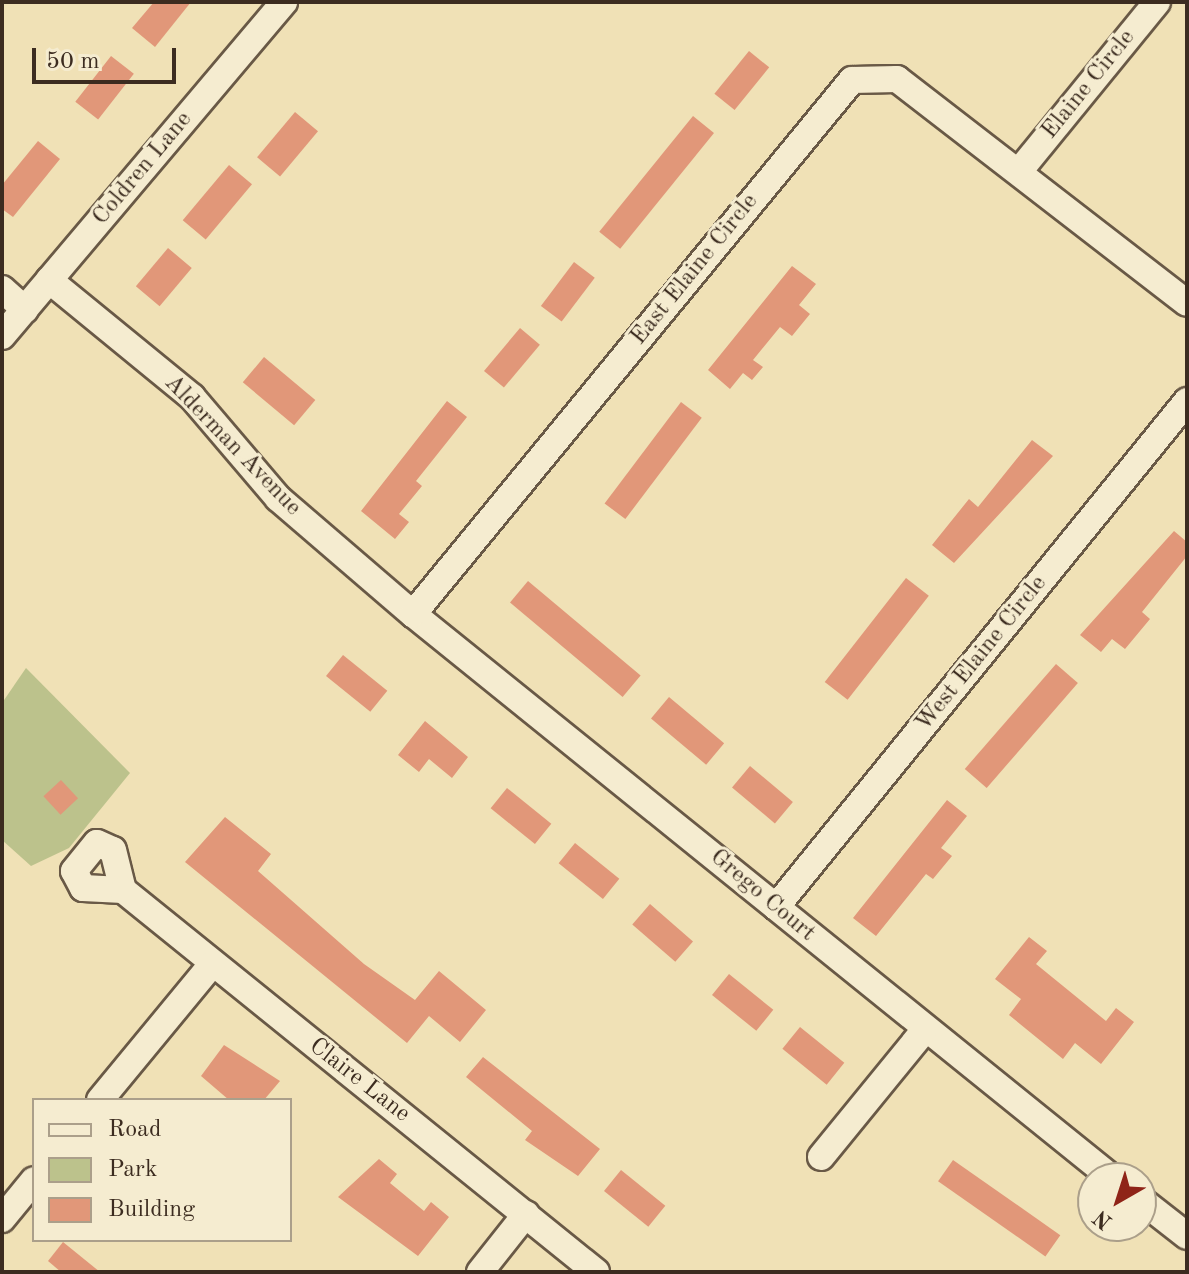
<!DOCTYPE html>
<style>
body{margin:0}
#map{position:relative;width:1189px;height:1274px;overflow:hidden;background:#f0e1b6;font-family:"Old Standard TT",serif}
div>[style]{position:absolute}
.green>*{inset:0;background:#bcc28c}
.building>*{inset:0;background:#e19779;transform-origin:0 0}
.roads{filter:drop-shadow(2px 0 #695946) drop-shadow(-2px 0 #695946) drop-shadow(0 2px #695946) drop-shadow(0 -2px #695946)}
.minor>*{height:26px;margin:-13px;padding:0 13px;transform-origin:13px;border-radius:13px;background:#f5ecd0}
span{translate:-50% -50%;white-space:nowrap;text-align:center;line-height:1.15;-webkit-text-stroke:6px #f5ecd0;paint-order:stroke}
.street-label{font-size:24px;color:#3c2c20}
.frame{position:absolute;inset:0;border:4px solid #3c2c20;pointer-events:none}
.legend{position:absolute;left:32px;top:1098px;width:260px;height:144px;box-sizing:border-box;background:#f5ecd0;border:2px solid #ab9f8a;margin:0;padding:10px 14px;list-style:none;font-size:24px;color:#3c2c20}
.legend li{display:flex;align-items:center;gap:16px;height:40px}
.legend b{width:40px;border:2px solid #ab9f8a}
.north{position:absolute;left:1077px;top:1162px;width:80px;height:80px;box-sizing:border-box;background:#f5ecd0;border:2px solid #ab9f8a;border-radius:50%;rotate:219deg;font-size:22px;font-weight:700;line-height:32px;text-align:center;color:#3c2c20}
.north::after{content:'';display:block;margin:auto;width:28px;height:36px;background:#8f2418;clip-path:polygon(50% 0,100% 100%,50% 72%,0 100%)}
.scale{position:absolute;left:32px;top:48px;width:144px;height:36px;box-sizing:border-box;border:4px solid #3c2c20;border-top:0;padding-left:10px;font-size:24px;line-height:28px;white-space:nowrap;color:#3c2c20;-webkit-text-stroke:6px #f5ecd0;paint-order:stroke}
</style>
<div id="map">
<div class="green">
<i style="clip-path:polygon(26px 668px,130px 773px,69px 848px,31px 866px,2px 840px,2px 703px)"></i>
</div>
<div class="building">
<i style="clip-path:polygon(154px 2px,191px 2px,155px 47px,132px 28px)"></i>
<i style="left:749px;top:51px;width:26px;height:55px;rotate:39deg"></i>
<i style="left:111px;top:56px;width:29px;height:58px;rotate:38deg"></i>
<i style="left:295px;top:112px;width:30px;height:59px;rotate:40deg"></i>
<i style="left:693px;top:116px;width:27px;height:149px;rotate:39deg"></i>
<i style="clip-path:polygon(38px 141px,60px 159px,13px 217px,2px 209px,2px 185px)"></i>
<i style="left:229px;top:165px;width:30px;height:72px;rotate:40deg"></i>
<i style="left:168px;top:248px;width:31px;height:50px;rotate:40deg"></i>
<i style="left:574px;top:262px;width:26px;height:55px;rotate:37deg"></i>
<i style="clip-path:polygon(792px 266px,816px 284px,799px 305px,810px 314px,792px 336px,780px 327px,753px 360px,763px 367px,752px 380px,743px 373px,730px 389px,708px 370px)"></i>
<i style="left:520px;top:328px;width:26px;height:56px;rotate:40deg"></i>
<i style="left:264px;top:357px;width:67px;height:33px;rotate:40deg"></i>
<i style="clip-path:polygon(447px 401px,467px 417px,416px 481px,422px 486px,399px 514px,409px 522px,395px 539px,361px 511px)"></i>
<i style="left:681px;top:402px;width:26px;height:127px;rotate:37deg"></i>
<i style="clip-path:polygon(1032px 440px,1053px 456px,954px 563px,932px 545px,969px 499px,978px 507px)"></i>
<i style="clip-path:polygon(1174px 531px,1187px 542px,1187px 556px,1142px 612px,1150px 619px,1125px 649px,1112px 639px,1101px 652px,1080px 635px)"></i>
<i style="left:906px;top:578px;width:29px;height:132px;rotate:38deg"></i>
<i style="left:528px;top:581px;width:147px;height:28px;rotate:40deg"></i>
<i style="left:343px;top:655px;width:57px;height:27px;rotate:39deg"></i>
<i style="left:1056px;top:664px;width:29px;height:139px;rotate:41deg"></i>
<i style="left:669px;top:697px;width:72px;height:28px;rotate:40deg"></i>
<i style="clip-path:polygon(425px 721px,468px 757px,452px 778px,429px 759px,419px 772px,398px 755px)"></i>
<i style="left:750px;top:766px;width:56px;height:28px;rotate:40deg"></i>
<i style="left:61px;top:780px;width:25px;height:24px;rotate:47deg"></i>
<i style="left:507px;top:788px;width:57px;height:26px;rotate:39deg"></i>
<i style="clip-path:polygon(947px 800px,967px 816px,941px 848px,952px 856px,933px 879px,926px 874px,876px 936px,853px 918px)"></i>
<i style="clip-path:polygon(225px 817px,271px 854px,258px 871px,364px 964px,415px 1000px,439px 971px,486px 1010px,460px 1042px,429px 1016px,407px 1043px,185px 862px)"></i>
<i style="left:575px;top:843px;width:57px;height:26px;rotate:39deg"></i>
<i style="left:650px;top:904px;width:57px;height:27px;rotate:41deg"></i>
<i style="clip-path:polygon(1029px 937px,1047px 951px,1036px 964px,1106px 1021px,1116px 1008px,1134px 1022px,1101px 1064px,1075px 1043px,1063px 1059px,1009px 1015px,1021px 999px,995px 979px)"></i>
<i style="left:729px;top:974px;width:57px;height:27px;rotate:39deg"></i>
<i style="left:800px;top:1027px;width:57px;height:28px;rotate:39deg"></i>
<i style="clip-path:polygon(224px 1045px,280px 1081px,264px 1100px,229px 1100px,201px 1076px)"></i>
<i style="clip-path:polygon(483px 1057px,600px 1149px,578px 1176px,525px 1140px,532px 1131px,466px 1077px)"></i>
<i style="clip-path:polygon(379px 1159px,397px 1174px,390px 1183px,424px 1211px,431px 1202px,449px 1217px,418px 1256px,338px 1197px)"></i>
<i style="left:953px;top:1160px;width:131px;height:26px;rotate:35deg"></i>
<i style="left:621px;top:1170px;width:57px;height:27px;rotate:39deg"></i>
<i style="clip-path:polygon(63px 1242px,100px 1272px,61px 1272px,48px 1261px)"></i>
</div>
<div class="roads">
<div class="minor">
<i style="left:1021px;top:169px;width:215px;rotate:-50.8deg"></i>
<i style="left:49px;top:280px;width:185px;rotate:39.3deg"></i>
<i style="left:192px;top:397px;width:133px;rotate:49.6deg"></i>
<i style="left:278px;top:498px;width:178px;rotate:40.7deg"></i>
<i style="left:413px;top:614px;width:898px;rotate:38.9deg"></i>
<i style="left:2px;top:289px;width:31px;rotate:42deg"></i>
<i style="left:2px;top:336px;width:437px;rotate:-49.8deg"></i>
<i style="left:413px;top:614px;width:691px;rotate:-50.58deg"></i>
<i style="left:852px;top:80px;width:45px;rotate:-1.3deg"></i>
<i style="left:897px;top:79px;width:366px;rotate:37.7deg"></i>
<i style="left:97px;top:843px;width:17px;rotate:24deg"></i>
<i style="left:113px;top:850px;width:41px;rotate:76deg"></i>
<i style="left:123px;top:890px;width:40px;rotate:-177.1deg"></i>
<i style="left:83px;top:888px;width:19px;rotate:-118deg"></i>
<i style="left:74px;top:871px;width:36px;rotate:-51deg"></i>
<i style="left:123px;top:890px;width:608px;rotate:38.92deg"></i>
<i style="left:776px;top:907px;width:652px;rotate:-50.91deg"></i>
<i style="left:100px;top:1100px;width:176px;rotate:-50.5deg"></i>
<i style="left:821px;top:1157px;width:161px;rotate:-50.8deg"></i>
<i style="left:1141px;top:1200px;width:58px;rotate:38deg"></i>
<i style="left:2px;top:1219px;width:50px;rotate:-50.6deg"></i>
<i style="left:480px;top:1272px;width:74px;rotate:-51.6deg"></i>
</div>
</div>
<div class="street-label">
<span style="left:1089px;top:85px;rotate:-51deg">Elaine Circle</span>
<span style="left:143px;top:169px;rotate:-50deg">Coldren Lane</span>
<span style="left:695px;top:270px;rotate:-51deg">East Elaine Circle</span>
<span style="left:232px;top:446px;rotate:46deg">Alderman Avenue</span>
<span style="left:982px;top:654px;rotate:-51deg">West Elaine Circle</span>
<span style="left:762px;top:896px;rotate:40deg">Grego Court</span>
<span style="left:359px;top:1081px;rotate:38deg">Claire Lane</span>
</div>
<div class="frame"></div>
<ul class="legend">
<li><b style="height:10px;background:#f5ecd0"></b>Road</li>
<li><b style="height:22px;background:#bcc28c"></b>Park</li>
<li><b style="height:22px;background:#e19779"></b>Building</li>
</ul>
<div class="north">N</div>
<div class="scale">50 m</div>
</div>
